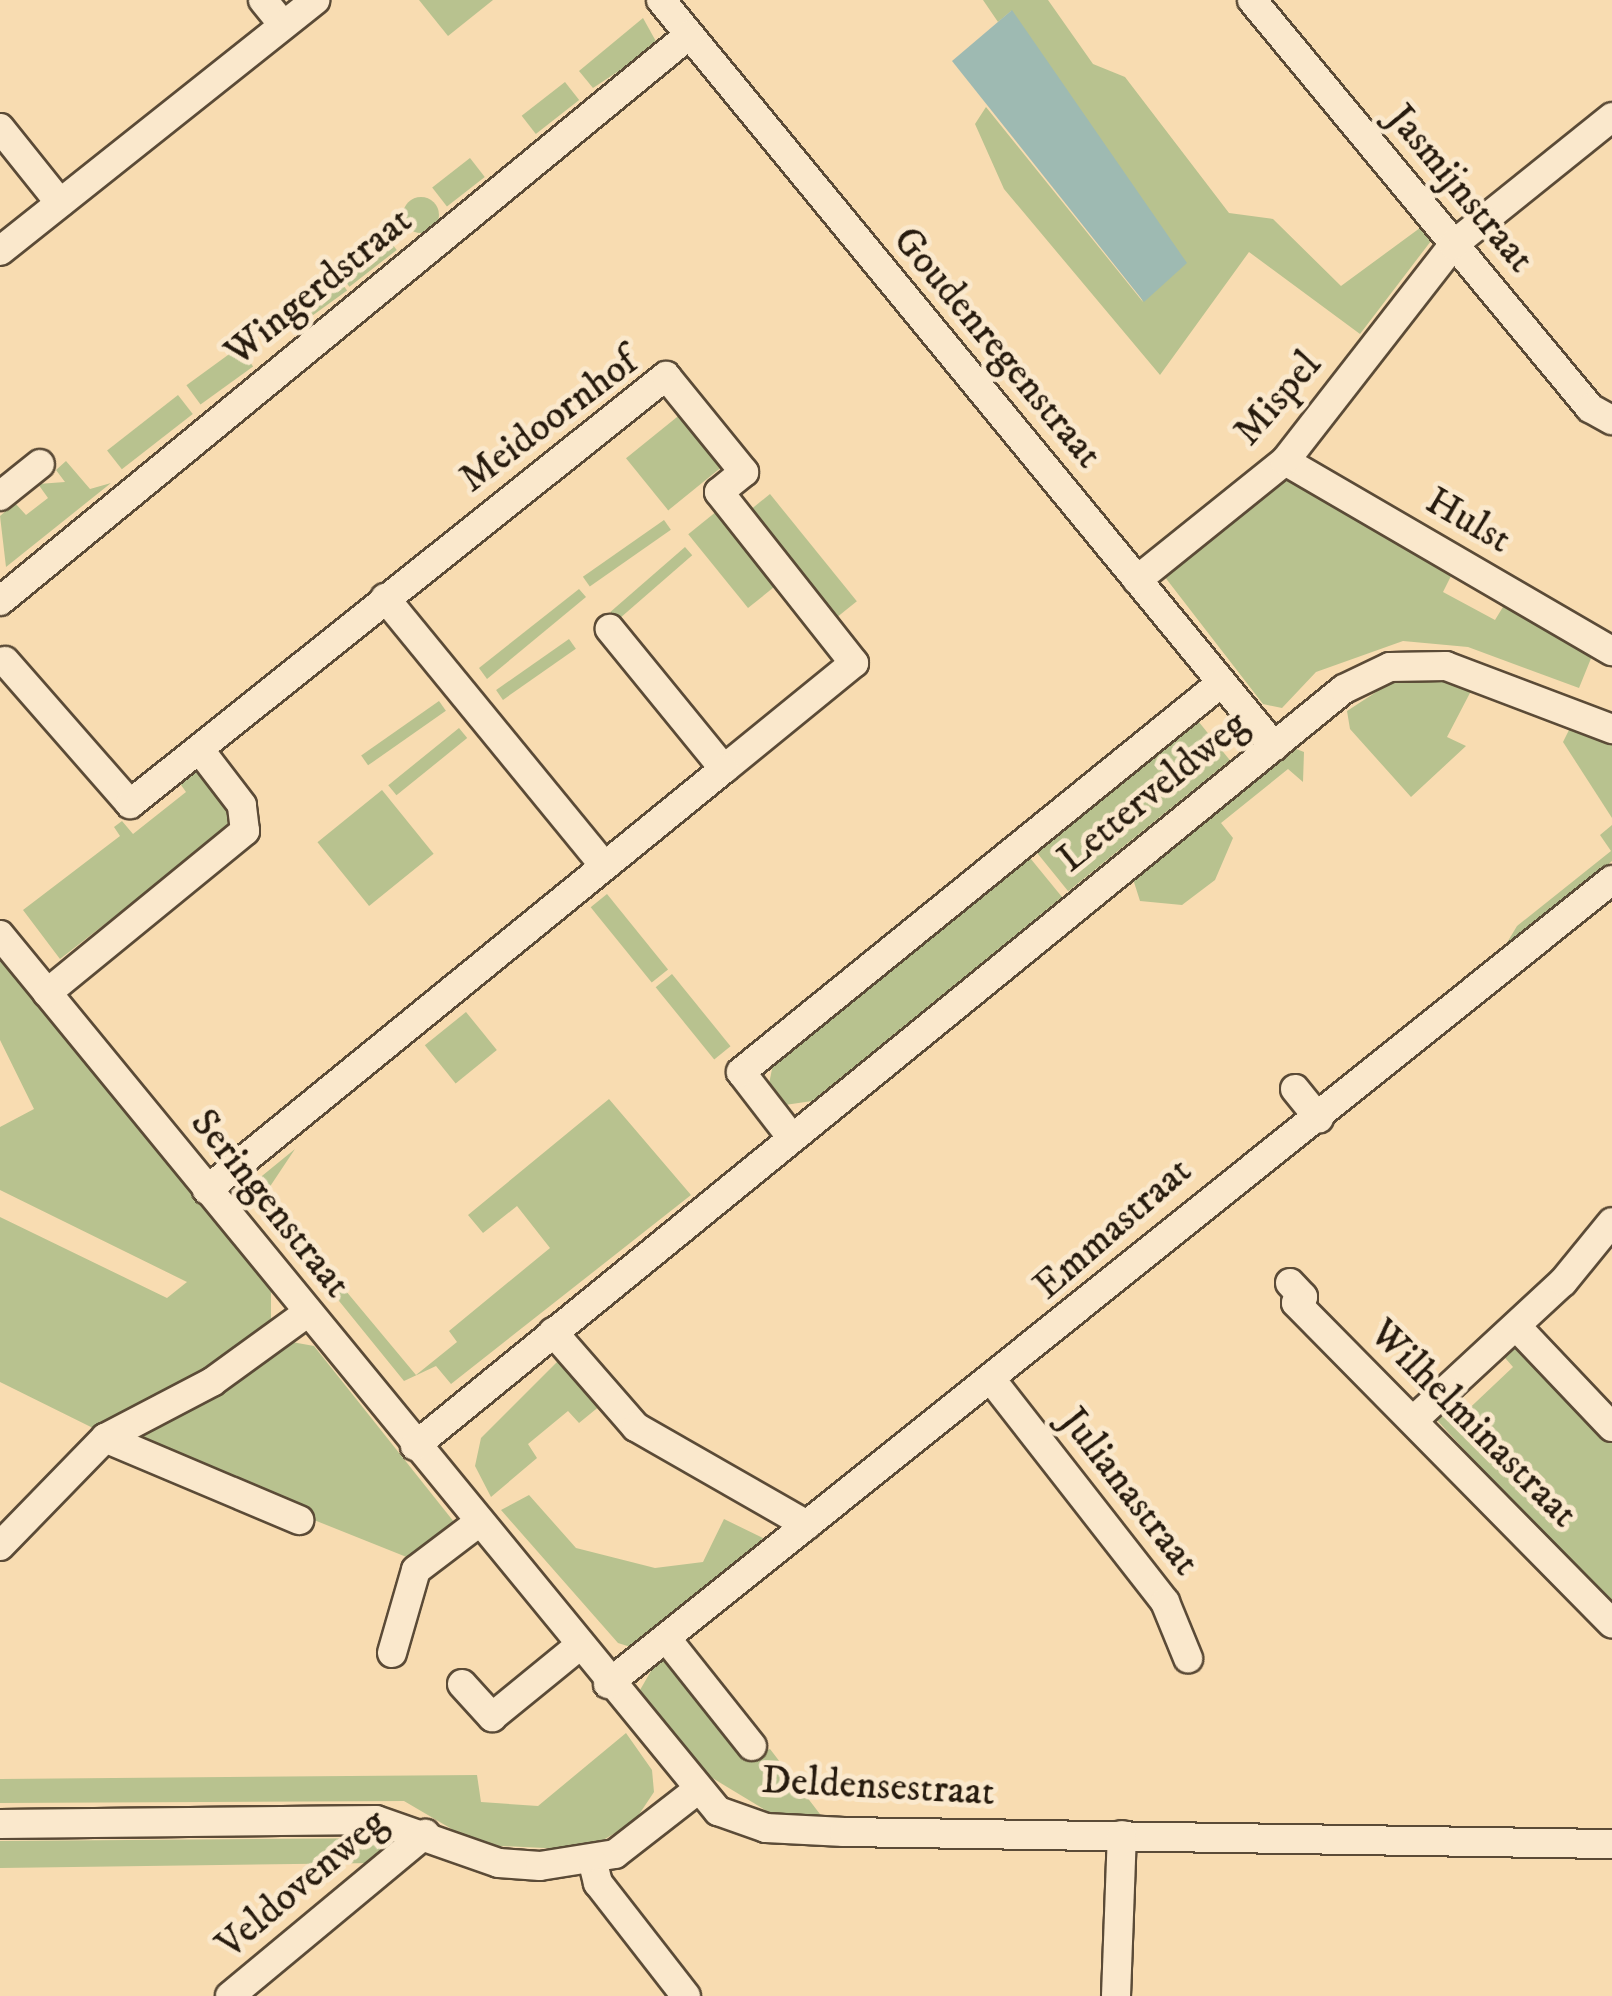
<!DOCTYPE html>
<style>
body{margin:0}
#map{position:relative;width:1612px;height:1996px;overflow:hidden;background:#f8dcb1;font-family:"IM FELL DW Pica",serif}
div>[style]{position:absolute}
.green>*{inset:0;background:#b8c28f;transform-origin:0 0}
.round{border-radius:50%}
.water>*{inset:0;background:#9ebab2}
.roads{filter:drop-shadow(2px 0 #5b4b37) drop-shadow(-2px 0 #5b4b37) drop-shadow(0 2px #5b4b37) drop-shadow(0 -2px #5b4b37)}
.minor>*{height:28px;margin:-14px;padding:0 14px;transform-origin:14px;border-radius:14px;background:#fae8cc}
span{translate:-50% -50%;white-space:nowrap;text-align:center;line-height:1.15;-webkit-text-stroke:10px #fae8cc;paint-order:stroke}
.street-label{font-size:40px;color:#271b0e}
</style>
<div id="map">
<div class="green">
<i style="clip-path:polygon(419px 0,493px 0,448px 36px)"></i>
<i style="clip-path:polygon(983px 0,1048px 0,1093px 64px,1125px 77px,1229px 213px,1273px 219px,1341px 286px,1424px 225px,1434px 237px,1360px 334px,1249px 252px,1160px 375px,1004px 189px,975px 124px,986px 107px,1143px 302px,1011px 11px,998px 22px)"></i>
<i style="clip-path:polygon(643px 18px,658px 45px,593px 88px,579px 71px)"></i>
<i style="left:565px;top:82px;width:23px;height:55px;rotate:52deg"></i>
<i style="left:470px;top:158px;width:24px;height:48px;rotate:52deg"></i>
<i class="round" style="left:403px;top:197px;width:36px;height:36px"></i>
<i style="left:382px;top:231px;width:24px;height:60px;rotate:52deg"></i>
<i style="left:333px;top:271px;width:24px;height:56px;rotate:54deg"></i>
<i style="left:239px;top:347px;width:24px;height:65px;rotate:54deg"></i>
<i style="left:178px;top:395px;width:24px;height:90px;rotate:52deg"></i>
<i style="left:682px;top:413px;width:67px;height:72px;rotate:51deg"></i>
<i style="clip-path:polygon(66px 461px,90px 489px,111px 483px,6px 567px,0 516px,15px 503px,26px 515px,48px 498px,38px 484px,65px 482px,56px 470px)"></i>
<i style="clip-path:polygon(1288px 475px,1453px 572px,1443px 592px,1495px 620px,1506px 602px,1594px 651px,1579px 688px,1468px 647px,1403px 641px,1316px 672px,1282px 708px,1263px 704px,1161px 572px)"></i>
<i style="left:770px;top:494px;width:138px;height:28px;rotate:51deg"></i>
<i style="left:717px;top:511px;width:95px;height:37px;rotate:51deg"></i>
<i style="left:664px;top:520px;width:12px;height:99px;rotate:55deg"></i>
<i style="left:685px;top:547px;width:11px;height:99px;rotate:49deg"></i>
<i style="clip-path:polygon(579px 589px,586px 597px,487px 679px,479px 668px)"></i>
<i style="left:569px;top:639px;width:12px;height:89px;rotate:55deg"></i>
<i style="clip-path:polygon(1443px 680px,1471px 691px,1447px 737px,1466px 746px,1411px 797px,1350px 729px,1347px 711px,1390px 683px)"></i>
<i style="left:439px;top:701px;width:12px;height:95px;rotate:55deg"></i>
<i style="left:1194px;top:716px;width:57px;height:208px;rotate:51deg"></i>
<i style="left:459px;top:728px;width:13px;height:91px;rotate:51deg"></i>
<i style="clip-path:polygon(1570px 728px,1612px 744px,1612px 818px,1563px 742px)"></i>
<i style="clip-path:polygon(1294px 748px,1304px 752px,1303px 782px,1288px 769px,1221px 823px,1233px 838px,1215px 880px,1182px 905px,1140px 901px,1133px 879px)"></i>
<i style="clip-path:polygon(187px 771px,204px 772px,232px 806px,232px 825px,60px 959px,23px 910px,120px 836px,114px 827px,122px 821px,133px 834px,186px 792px,176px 778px)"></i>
<i style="left:382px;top:790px;width:82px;height:83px;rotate:51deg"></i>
<i style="clip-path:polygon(1612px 825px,1612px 861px,1511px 953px,1505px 946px,1517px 926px,1611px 851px,1600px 835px)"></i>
<i style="clip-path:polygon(1026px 853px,1062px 897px,812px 1101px,785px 1105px,769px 1084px,774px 1059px)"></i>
<i style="left:607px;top:894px;width:97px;height:21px;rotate:51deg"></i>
<i style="clip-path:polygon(0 958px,271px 1290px,271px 1327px,99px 1431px,0 1382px,0 1217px,167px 1298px,187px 1282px,0 1190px,0 1127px,34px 1109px,0 1040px)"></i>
<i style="left:672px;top:974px;width:93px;height:21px;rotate:51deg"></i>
<i style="left:466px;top:1012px;width:49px;height:53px;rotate:51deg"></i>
<i style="clip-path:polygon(609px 1099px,691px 1195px,451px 1384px,436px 1366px,404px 1381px,253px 1195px,257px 1180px,295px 1149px,265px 1194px,416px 1375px,457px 1342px,449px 1331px,550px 1248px,517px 1206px,483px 1233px,468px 1215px)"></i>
<i style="clip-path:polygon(281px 1340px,314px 1346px,458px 1527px,414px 1560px,149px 1454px,143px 1433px)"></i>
<i style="clip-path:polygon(1516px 1343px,1612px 1435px,1612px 1610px,1435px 1418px,1443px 1405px,1458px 1419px,1513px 1367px,1500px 1352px)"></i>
<i style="clip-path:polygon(562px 1357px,601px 1405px,579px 1423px,568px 1411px,528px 1444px,537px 1458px,491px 1497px,475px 1466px,481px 1438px)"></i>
<i style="clip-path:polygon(529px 1495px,576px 1548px,655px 1568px,703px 1562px,724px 1519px,771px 1542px,640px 1650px,618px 1643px,501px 1510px)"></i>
<i style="clip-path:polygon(662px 1652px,746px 1758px,770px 1749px,823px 1818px,770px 1813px,709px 1776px,640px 1690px)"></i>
<i style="clip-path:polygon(626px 1733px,652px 1770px,654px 1792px,634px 1822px,586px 1850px,479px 1845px,404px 1801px,0 1803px,0 1779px,477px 1775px,481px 1802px,538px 1806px)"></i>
<i style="clip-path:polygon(394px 1838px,405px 1843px,376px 1863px,0 1868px,0 1841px)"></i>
</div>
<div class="water">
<i style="clip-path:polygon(1012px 10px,1187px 263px,1144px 302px,952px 61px)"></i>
</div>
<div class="roads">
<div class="minor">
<i style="left:263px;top:0;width:32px;rotate:51deg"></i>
<i style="left:661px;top:0;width:966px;rotate:50.59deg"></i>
<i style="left:1252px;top:0;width:530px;rotate:50.36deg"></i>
<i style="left:1590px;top:408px;width:25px;rotate:29deg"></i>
<i style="left:0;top:128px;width:96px;rotate:51.3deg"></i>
<i style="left:0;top:251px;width:403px;rotate:-38.5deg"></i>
<i style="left:1285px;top:461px;width:378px;rotate:30.2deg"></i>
<i style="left:0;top:496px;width:51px;rotate:-38.7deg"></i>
<i style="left:1137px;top:580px;width:190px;rotate:-38.8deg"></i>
<i style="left:1285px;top:461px;width:274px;rotate:-52.1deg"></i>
<i style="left:1453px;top:245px;width:204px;rotate:-38.8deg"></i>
<i style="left:385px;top:598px;width:341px;rotate:50.7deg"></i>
<i style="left:0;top:601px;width:892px;rotate:-39.4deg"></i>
<i style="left:5px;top:661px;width:190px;rotate:48.8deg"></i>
<i style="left:130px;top:804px;width:686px;rotate:-38.61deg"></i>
<i style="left:666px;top:376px;width:124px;rotate:50.9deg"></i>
<i style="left:744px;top:472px;width:32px;rotate:141deg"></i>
<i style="left:719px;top:492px;width:218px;rotate:51.7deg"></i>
<i style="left:854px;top:663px;width:168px;rotate:140.8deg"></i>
<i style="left:724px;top:769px;width:181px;rotate:-129.2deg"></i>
<i style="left:0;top:935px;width:1133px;rotate:50.66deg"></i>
<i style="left:718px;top:1811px;width:51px;rotate:19.5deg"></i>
<i style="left:766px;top:1828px;width:78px;rotate:2.9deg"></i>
<i style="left:844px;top:1832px;width:768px;rotate:0.9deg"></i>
<i style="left:47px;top:993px;width:256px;rotate:-39.3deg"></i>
<i style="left:245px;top:831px;width:26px;rotate:-97deg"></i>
<i style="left:242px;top:805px;width:69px;rotate:-127.4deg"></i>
<i style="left:1295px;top:1089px;width:38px;rotate:51deg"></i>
<i style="left:792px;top:1138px;width:83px;rotate:-127.7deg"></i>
<i style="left:741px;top:1072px;width:618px;rotate:-39.02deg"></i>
<i style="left:207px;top:1190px;width:667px;rotate:-39.16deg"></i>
<i style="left:1290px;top:1283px;width:19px;rotate:47deg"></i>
<i style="left:1303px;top:1297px;width:9px;rotate:139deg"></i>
<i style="left:1296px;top:1303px;width:450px;rotate:45.4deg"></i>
<i style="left:1517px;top:1327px;width:138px;rotate:46.5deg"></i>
<i style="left:553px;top:1332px;width:126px;rotate:48.9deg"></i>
<i style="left:636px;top:1427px;width:197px;rotate:29.8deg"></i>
<i style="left:994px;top:1383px;width:278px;rotate:52deg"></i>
<i style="left:1165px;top:1602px;width:61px;rotate:67.7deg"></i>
<i style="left:1417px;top:1417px;width:199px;rotate:-42.8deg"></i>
<i style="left:1563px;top:1282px;width:77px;rotate:-50.8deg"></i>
<i style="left:105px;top:1438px;width:211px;rotate:22.9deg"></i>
<i style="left:415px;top:1446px;width:1198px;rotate:-39.18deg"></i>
<i style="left:1344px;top:689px;width:51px;rotate:-25.6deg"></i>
<i style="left:1390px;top:667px;width:56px;rotate:-1deg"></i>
<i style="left:1446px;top:666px;width:178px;rotate:20.8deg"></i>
<i style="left:0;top:1546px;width:151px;rotate:-45.8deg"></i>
<i style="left:105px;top:1438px;width:121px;rotate:-27.6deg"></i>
<i style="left:212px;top:1382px;width:117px;rotate:-36deg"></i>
<i style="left:666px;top:1638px;width:138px;rotate:51.5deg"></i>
<i style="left:392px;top:1653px;width:86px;rotate:-73.9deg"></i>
<i style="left:416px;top:1570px;width:78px;rotate:-37.2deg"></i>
<i style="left:462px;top:1684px;width:45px;rotate:47.7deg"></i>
<i style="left:492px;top:1717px;width:112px;rotate:-39.2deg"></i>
<i style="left:608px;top:1684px;width:1286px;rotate:-38.69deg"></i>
<i style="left:0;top:1824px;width:376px;rotate:-0.6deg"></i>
<i style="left:376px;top:1820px;width:130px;rotate:19.3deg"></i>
<i style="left:499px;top:1863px;width:41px;rotate:4.2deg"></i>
<i style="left:540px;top:1866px;width:76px;rotate:-9.1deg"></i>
<i style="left:615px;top:1854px;width:103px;rotate:-37.9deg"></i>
<i style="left:593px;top:1863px;width:21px;rotate:76deg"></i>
<i style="left:598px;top:1883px;width:143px;rotate:52.1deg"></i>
<i style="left:230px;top:1996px;width:254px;rotate:-39.7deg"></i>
<i style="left:1116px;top:1996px;width:161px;rotate:-87.9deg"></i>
</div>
</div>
<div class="street-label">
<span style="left:1460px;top:189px;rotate:50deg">Jasmijnstraat</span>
<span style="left:319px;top:287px;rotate:-39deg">Wingerdstraat</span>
<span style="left:997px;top:348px;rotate:50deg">Goudenregenstraat</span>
<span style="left:1278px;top:399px;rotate:-49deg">Mispel</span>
<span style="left:549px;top:421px;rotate:-37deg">Meidoornhof</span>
<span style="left:1468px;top:521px;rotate:30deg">Hulst</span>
<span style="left:1153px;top:792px;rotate:-39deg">Letterveldweg</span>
<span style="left:270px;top:1204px;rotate:51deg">Seringenstraat</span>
<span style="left:1113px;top:1229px;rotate:-41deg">Emmastraat</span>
<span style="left:1473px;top:1424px;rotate:45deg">Wilhelminastraat</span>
<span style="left:1129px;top:1492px;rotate:52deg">Julianastraat</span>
<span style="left:878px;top:1787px;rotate:3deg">Deldensestraat</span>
<span style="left:302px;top:1884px;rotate:-40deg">Veldovenweg</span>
</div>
</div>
